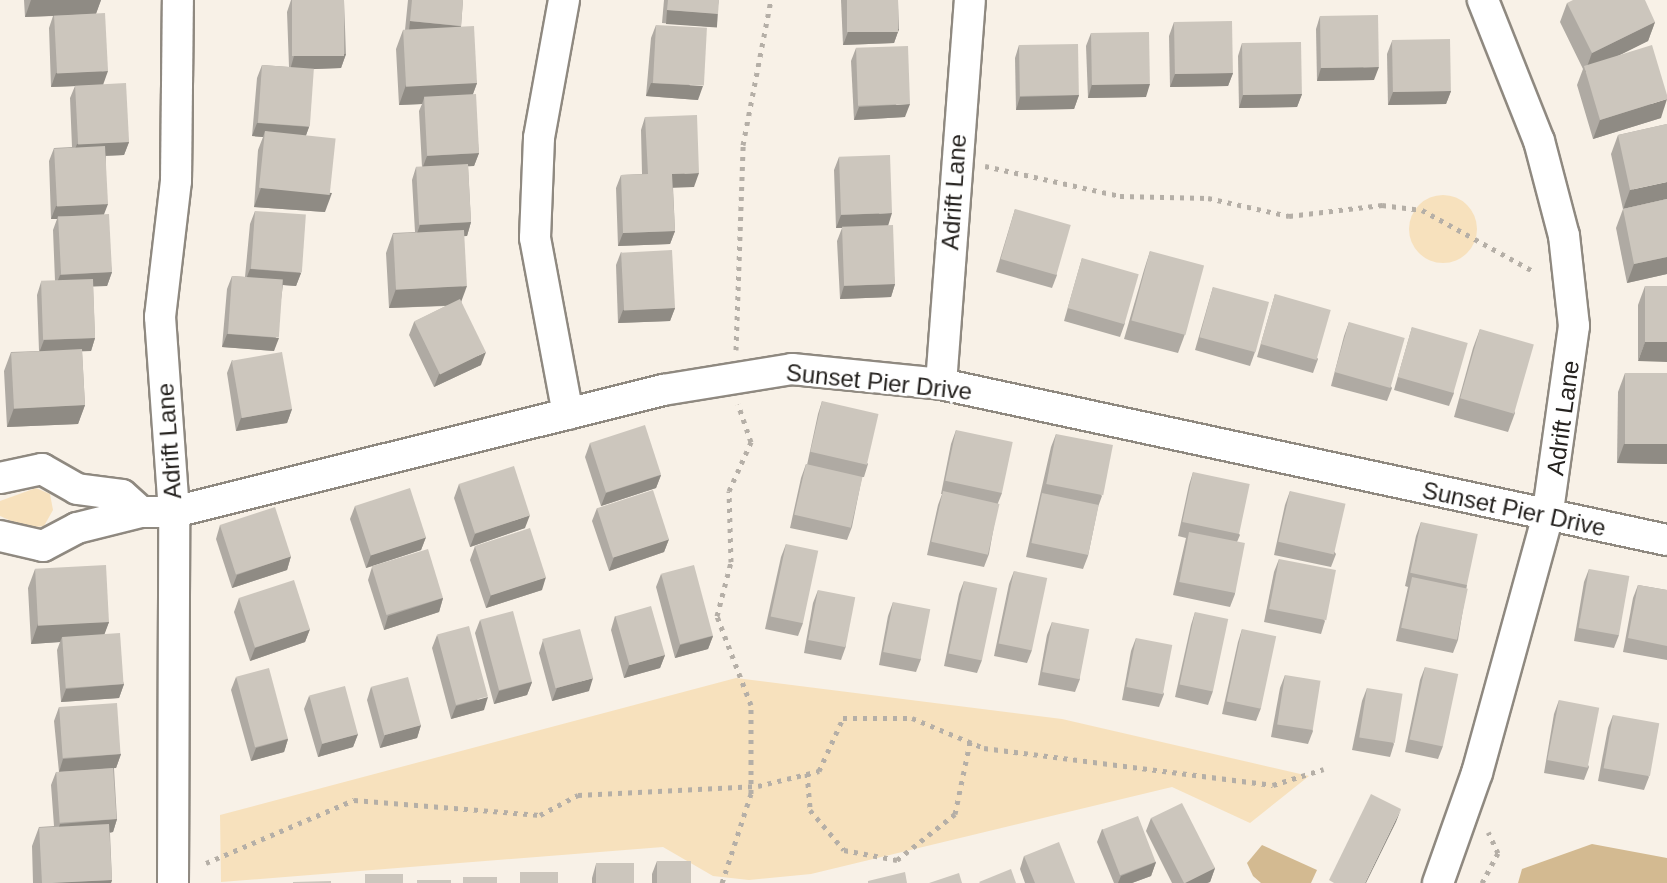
<!DOCTYPE html>
<style>
body{margin:0}
#map{position:relative;width:1667px;height:883px;overflow:hidden;background:#f8f1e7;font-family:Arial,sans-serif}
div>[style]{position:absolute}
.green>*{inset:0;background:#f7e1bd}
.round{border-radius:50%}
.water>*{inset:0;background:#d3ba91}
.path>*{height:5px;margin-top:-2.5px;transform-origin:0;background:repeating-linear-gradient(90deg,#b5afa7 0 4px,transparent 0 10px)}
.roads{filter:drop-shadow(2px 0 #8f8980) drop-shadow(-2px 0 #8f8980) drop-shadow(0 2px #8f8980) drop-shadow(0 -2px #8f8980)}
.minor>*{height:30px;margin:-15px;padding:0 15px;transform-origin:15px;border-radius:15px;background:#fff}
.wall>*{inset:0;background:#afaaa3}
.shaded-wall>*{inset:0;background:#8f8b84;transform-origin:0 0}
.building>*{inset:0;background:#ccc6bd;transform-origin:0 0}
span{translate:-50% -50%;white-space:nowrap;text-align:center;line-height:1.15;-webkit-text-stroke:6px #fff;paint-order:stroke}
.street-label{font-size:24px;color:#25221f}
</style>
<div id="map">
<div class="green">
<i class="round" style="left:1409px;top:195px;width:68px;height:68px"></i>
<i style="clip-path:polygon(36px 488px,50px 494px,53px 510px,44px 526px,27px 528px,0 516px,0 501px)"></i>
<i style="clip-path:polygon(736px 678px,1062px 719px,1309px 776px,1250px 823px,1172px 787px,811px 874px,749px 880px,713px 876px,663px 847px,221px 882px,220px 815px)"></i>
</div>
<div class="water">
<i style="clip-path:polygon(1592px 844px,1667px 858px,1667px 883px,1518px 883px,1522px 869px)"></i>
<i style="clip-path:polygon(1262px 845px,1317px 870px,1311px 883px,1261px 883px,1253px 876px,1247px 863px)"></i>
</div>
<div class="path">
<i style="left:985px;top:166px;width:138px;rotate:12.5deg"></i>
<i style="left:1120px;top:196px;width:88px;rotate:1.3deg"></i>
<i style="left:1208px;top:198px;width:83px;rotate:12.5deg"></i>
<i style="left:1289px;top:216px;width:94px;rotate:-6.7deg"></i>
<i style="left:1382px;top:205px;width:40px;rotate:7.1deg"></i>
<i style="left:1422px;top:210px;width:127px;rotate:28.8deg"></i>
<i style="left:736px;top:350px;width:205px;rotate:-88deg"></i>
<i style="left:743px;top:145px;width:148px;rotate:-79.1deg"></i>
<i style="left:807px;top:773px;width:37px;rotate:85deg"></i>
<i style="left:810px;top:810px;width:52px;rotate:49.6deg"></i>
<i style="left:844px;top:850px;width:54px;rotate:10.7deg"></i>
<i style="left:897px;top:860px;width:74px;rotate:-38.4deg"></i>
<i style="left:955px;top:814px;width:74px;rotate:-78.2deg"></i>
<i style="left:206px;top:863px;width:161px;rotate:-23.1deg"></i>
<i style="left:354px;top:800px;width:187px;rotate:4.6deg"></i>
<i style="left:540px;top:815px;width:43px;rotate:-27.8deg"></i>
<i style="left:578px;top:795px;width:180px;rotate:-2.9deg"></i>
<i style="left:758px;top:786px;width:63px;rotate:-13.8deg"></i>
<i style="left:819px;top:771px;width:58px;rotate:-65.6deg"></i>
<i style="left:843px;top:718px;width:69px"></i>
<i style="left:912px;top:718px;width:78px;rotate:22.6deg"></i>
<i style="left:984px;top:748px;width:291px;rotate:7.3deg"></i>
<i style="left:1273px;top:785px;width:53px;rotate:-17.4deg"></i>
<i style="left:722px;top:883px;width:94px;rotate:-72deg"></i>
<i style="left:751px;top:794px;width:89px;rotate:-90deg"></i>
<i style="left:751px;top:705px;width:95px;rotate:-110.9deg"></i>
<i style="left:717px;top:616px;width:56px;rotate:-75.5deg"></i>
<i style="left:731px;top:562px;width:71px;rotate:-91.6deg"></i>
<i style="left:729px;top:491px;width:54px;rotate:-65.8deg"></i>
<i style="left:751px;top:442px;width:40px;rotate:-108.9deg"></i>
<i style="left:1482px;top:883px;width:34px;rotate:-62deg"></i>
<i style="left:1498px;top:853px;width:23px;rotate:-115deg"></i>
</div>
<div class="roads">
<div class="minor">
<i style="left:564px;top:0;width:140px;rotate:100.3deg"></i>
<i style="left:539px;top:138px;width:100px;rotate:92.3deg"></i>
<i style="left:535px;top:238px;width:179px;rotate:79.4deg"></i>
<i style="left:941px;top:384px;width:385px;rotate:-85.7deg"></i>
<i style="left:0;top:478px;width:43px;rotate:-12.1deg"></i>
<i style="left:42px;top:469px;width:40px;rotate:29.7deg"></i>
<i style="left:77px;top:489px;width:45px;rotate:7.6deg"></i>
<i style="left:122px;top:495px;width:25px;rotate:42deg"></i>
<i style="left:0;top:536px;width:44px;rotate:13.1deg"></i>
<i style="left:43px;top:546px;width:38px;rotate:-28deg"></i>
<i style="left:77px;top:528px;width:66px;rotate:-14deg"></i>
<i style="left:141px;top:512px;width:33px"></i>
<i style="left:174px;top:512px;width:504px;rotate:-14.01deg"></i>
<i style="left:663px;top:390px;width:131px;rotate:-9.2deg"></i>
<i style="left:792px;top:369px;width:150px;rotate:5.7deg"></i>
<i style="left:941px;top:384px;width:743px;rotate:12.13deg"></i>
<i style="left:173px;top:883px;width:371px;rotate:-89.8deg"></i>
<i style="left:174px;top:512px;width:196px;rotate:-94.1deg"></i>
<i style="left:160px;top:317px;width:137px;rotate:-83.3deg"></i>
<i style="left:176px;top:181px;width:181px;rotate:-89.4deg"></i>
<i style="left:1438px;top:883px;width:117px;rotate:-70.5deg"></i>
<i style="left:1477px;top:773px;width:264px;rotate:-74.6deg"></i>
<i style="left:1547px;top:518px;width:194px;rotate:-82deg"></i>
<i style="left:1574px;top:326px;width:91px;rotate:-96.3deg"></i>
<i style="left:1564px;top:236px;width:98px;rotate:-104.7deg"></i>
<i style="left:1539px;top:141px;width:152px;rotate:-111.7deg"></i>
</div>
</div>
<div class="wall">
<i style="clip-path:polygon(24px 0,101px 0,96px 13px,103px 84px,129px 142px,124px 155px,106px 156px,104px 214px,112px 272px,107px 286px,93px 286px,95px 338px,91px 351px,82px 351px,85px 405px,78px 424px,7px 427px,4px 371px,11px 352px,39px 351px,37px 295px,41px 282px,55px 281px,53px 230px,57px 219px,51px 219px,49px 161px,54px 148px,72px 147px,70px 98px,75px 86px,51px 87px,49px 28px,53px 16px,25px 17px)"></i>
<i style="clip-path:polygon(291px 0,344px 0,346px 54px,341px 68px,310px 69px,309px 127px,306px 135px,325px 212px,254px 207px,258px 150px,263px 137px,252px 136px,257px 78px,262px 65px,289px 67px,287px 12px)"></i>
<i style="clip-path:polygon(408px 0,463px 0,461px 27px,477px 83px,473px 94px,479px 153px,474px 166px,468px 166px,471px 222px,467px 236px,464px 236px,461px 301px,481px 365px,434px 387px,409px 335px,414px 322px,446px 306px,389px 308px,386px 253px,393px 233px,415px 232px,412px 180px,416px 167px,422px 167px,419px 111px,422px 104px,399px 105px,396px 49px,403px 30px,405px 30px)"></i>
<i style="clip-path:polygon(664px 0,719px 0,714px 27px,662px 23px)"></i>
<i style="clip-path:polygon(841px 0,898px 0,899px 29px,894px 43px,843px 45px)"></i>
<i style="clip-path:polygon(1567px 3px,1655px 22px,1648px 41px,1618px 56px,1661px 118px,1593px 139px,1577px 85px,1583px 69px,1560px 22px)"></i>
<i style="clip-path:polygon(1320px 16px,1374px 80px,1317px 81px,1316px 29px)"></i>
<i style="clip-path:polygon(1174px 22px,1233px 73px,1228px 86px,1170px 87px,1169px 36px)"></i>
<i style="clip-path:polygon(656px 25px,698px 100px,646px 96px,651px 38px)"></i>
<i style="clip-path:polygon(1091px 33px,1146px 97px,1088px 98px,1086px 46px)"></i>
<i style="clip-path:polygon(1392px 41px,1451px 91px,1446px 104px,1388px 105px,1387px 54px)"></i>
<i style="clip-path:polygon(1242px 43px,1302px 94px,1297px 107px,1239px 108px,1238px 56px)"></i>
<i style="clip-path:polygon(1019px 45px,1079px 95px,1074px 109px,1016px 110px,1015px 58px)"></i>
<i style="clip-path:polygon(856px 48px,905px 117px,854px 120px,851px 61px)"></i>
<i style="clip-path:polygon(645px 117px,694px 187px,673px 187px,675px 231px,670px 244px,618px 246px,616px 188px,621px 175px,642px 174px,641px 130px)"></i>
<i style="clip-path:polygon(1667px 124px,1623px 209px,1611px 154px,1618px 135px)"></i>
<i style="clip-path:polygon(839px 157px,888px 226px,895px 284px,891px 297px,840px 299px,837px 241px,842px 228px,836px 228px,834px 170px)"></i>
<i style="clip-path:polygon(1667px 199px,1667px 274px,1627px 283px,1616px 228px,1623px 209px)"></i>
<i style="clip-path:polygon(1015px 209px,1057px 275px,1052px 288px,996px 272px)"></i>
<i style="clip-path:polygon(255px 211px,301px 273px,296px 286px,283px 285px,274px 351px,222px 347px,227px 289px,232px 276px,245px 277px,250px 224px)"></i>
<i style="clip-path:polygon(1150px 251px,1185px 334px,1178px 353px,1124px 339px,1144px 270px)"></i>
<i style="clip-path:polygon(621px 252px,675px 308px,670px 321px,618px 323px,616px 265px)"></i>
<i style="clip-path:polygon(1082px 258px,1125px 323px,1120px 337px,1064px 321px)"></i>
<i style="clip-path:polygon(1645px 286px,1667px 286px,1638px 361px,1638px 305px)"></i>
<i style="clip-path:polygon(1213px 287px,1255px 352px,1250px 366px,1195px 350px)"></i>
<i style="clip-path:polygon(1275px 294px,1318px 359px,1313px 373px,1257px 357px)"></i>
<i style="clip-path:polygon(1349px 322px,1392px 388px,1387px 401px,1331px 386px,1344px 336px)"></i>
<i style="clip-path:polygon(1412px 327px,1454px 393px,1449px 406px,1394px 390px)"></i>
<i style="clip-path:polygon(1480px 329px,1515px 413px,1508px 432px,1454px 417px,1473px 348px)"></i>
<i style="clip-path:polygon(232px 360px,292px 409px,287px 423px,236px 431px,227px 373px)"></i>
<i style="clip-path:polygon(1625px 373px,1667px 373px,1667px 464px,1617px 463px,1618px 392px)"></i>
<i style="clip-path:polygon(822px 401px,868px 464px,864px 477px,862px 477px,852px 527px,847px 540px,790px 528px,801px 478px,806px 464px,807px 465px,818px 414px)"></i>
<i style="clip-path:polygon(956px 430px,1002px 493px,998px 503px,989px 554px,984px 567px,927px 555px,938px 505px,942px 494px,941px 494px,951px 444px)"></i>
<i style="clip-path:polygon(1056px 434px,1102px 496px,1098px 507px,1088px 556px,1083px 569px,1026px 557px,1051px 447px)"></i>
<i style="clip-path:polygon(590px 443px,661px 475px,656px 488px,601px 506px,585px 457px)"></i>
<i style="clip-path:polygon(1193px 472px,1240px 535px,1237px 542px,1235px 594px,1230px 607px,1173px 595px,1186px 538px,1178px 536px,1189px 485px)"></i>
<i style="clip-path:polygon(459px 484px,525px 528px,470px 547px,454px 498px)"></i>
<i style="clip-path:polygon(1290px 491px,1336px 554px,1331px 567px,1274px 555px,1285px 505px)"></i>
<i style="clip-path:polygon(355px 506px,426px 537px,421px 550px,366px 568px,350px 519px)"></i>
<i style="clip-path:polygon(597px 508px,669px 539px,664px 552px,609px 571px,592px 521px)"></i>
<i style="clip-path:polygon(1421px 522px,1467px 585px,1458px 640px,1453px 653px,1396px 641px,1408px 587px,1405px 586px,1416px 536px)"></i>
<i style="clip-path:polygon(220px 525px,291px 556px,287px 570px,232px 588px,216px 539px)"></i>
<i style="clip-path:polygon(786px 544px,803px 623px,798px 636px,765px 629px,781px 557px)"></i>
<i style="clip-path:polygon(475px 546px,542px 590px,486px 608px,470px 560px)"></i>
<i style="clip-path:polygon(1279px 559px,1325px 621px,1321px 634px,1264px 622px,1274px 572px)"></i>
<i style="clip-path:polygon(372px 567px,443px 598px,439px 612px,384px 630px,368px 580px)"></i>
<i style="clip-path:polygon(35px 569px,109px 622px,104px 634px,124px 684px,119px 698px,61px 702px,57px 650px,60px 642px,31px 644px,28px 588px)"></i>
<i style="clip-path:polygon(1589px 569px,1619px 635px,1614px 648px,1574px 641px,1584px 582px)"></i>
<i style="clip-path:polygon(1014px 571px,1032px 650px,1027px 663px,994px 656px,1009px 584px)"></i>
<i style="clip-path:polygon(661px 574px,713px 636px,708px 649px,675px 658px,656px 587px)"></i>
<i style="clip-path:polygon(964px 581px,982px 660px,977px 673px,944px 666px,959px 594px)"></i>
<i style="clip-path:polygon(1638px 585px,1667px 590px,1667px 660px,1623px 652px,1633px 598px)"></i>
<i style="clip-path:polygon(818px 590px,846px 646px,841px 660px,804px 653px,813px 603px)"></i>
<i style="clip-path:polygon(239px 598px,310px 629px,305px 642px,250px 661px,234px 612px)"></i>
<i style="clip-path:polygon(893px 602px,921px 659px,916px 672px,879px 665px,888px 616px)"></i>
<i style="clip-path:polygon(1195px 612px,1213px 691px,1208px 705px,1175px 697px,1191px 625px)"></i>
<i style="clip-path:polygon(615px 616px,665px 655px,660px 668px,624px 678px,611px 630px)"></i>
<i style="clip-path:polygon(480px 620px,532px 682px,527px 695px,494px 704px,475px 633px)"></i>
<i style="clip-path:polygon(1052px 622px,1080px 679px,1075px 692px,1038px 685px,1047px 635px)"></i>
<i style="clip-path:polygon(1242px 629px,1261px 708px,1256px 721px,1222px 714px,1238px 642px)"></i>
<i style="clip-path:polygon(437px 635px,484px 710px,451px 719px,432px 648px)"></i>
<i style="clip-path:polygon(1136px 638px,1164px 694px,1159px 707px,1122px 700px,1131px 651px)"></i>
<i style="clip-path:polygon(543px 640px,589px 691px,552px 701px,539px 653px)"></i>
<i style="clip-path:polygon(1425px 667px,1443px 746px,1438px 759px,1405px 752px,1420px 680px)"></i>
<i style="clip-path:polygon(1285px 675px,1313px 731px,1308px 744px,1271px 737px,1280px 688px)"></i>
<i style="clip-path:polygon(236px 677px,288px 739px,284px 752px,251px 761px,231px 690px)"></i>
<i style="clip-path:polygon(371px 687px,421px 725px,417px 738px,380px 748px,367px 700px)"></i>
<i style="clip-path:polygon(1367px 688px,1394px 744px,1390px 757px,1352px 750px,1362px 701px)"></i>
<i style="clip-path:polygon(309px 696px,358px 734px,353px 747px,318px 757px,304px 709px)"></i>
<i style="clip-path:polygon(1559px 700px,1589px 767px,1584px 780px,1544px 773px,1554px 714px)"></i>
<i style="clip-path:polygon(59px 707px,121px 754px,116px 768px,114px 768px,117px 819px,113px 832px,110px 833px,112px 880px,111px 883px,33px 883px,32px 846px,39px 827px,54px 826px,51px 785px,56px 772px,59px 772px,54px 721px)"></i>
<i style="clip-path:polygon(1613px 715px,1649px 777px,1644px 790px,1598px 781px,1608px 728px)"></i>
<i style="clip-path:polygon(1151px 818px,1215px 868px,1210px 882px,1207px 883px,1172px 883px,1146px 831px)"></i>
<i style="clip-path:polygon(1102px 829px,1156px 862px,1151px 876px,1132px 883px,1114px 883px,1097px 842px)"></i>
<i style="clip-path:polygon(1024px 856px,1075px 883px,1025px 883px,1020px 869px)"></i>
<i style="clip-path:polygon(657px 861px,691px 883px,652px 883px,652px 874px)"></i>
<i style="clip-path:polygon(596px 864px,634px 883px,592px 883px,592px 878px)"></i>
</div>
<div class="shaded-wall">
<i style="clip-path:polygon(31px 0,101px 0,96px 14px,25px 17px)"></i>
<i style="left:667px;top:10px;width:51px;height:14px;rotate:4deg"></i>
<i style="left:410px;top:21px;width:51px;height:14px;rotate:6deg"></i>
<i style="clip-path:polygon(1655px 22px,1648px 41px,1585px 72px,1592px 53px)"></i>
<i style="clip-path:polygon(899px 29px,894px 43px,843px 45px,848px 32px)"></i>
<i style="clip-path:polygon(346px 54px,341px 68px,290px 70px,294px 56px)"></i>
<i style="clip-path:polygon(1379px 67px,1374px 80px,1317px 81px,1321px 68px)"></i>
<i style="clip-path:polygon(108px 71px,103px 85px,51px 87px,56px 73px)"></i>
<i style="clip-path:polygon(1233px 73px,1228px 86px,1170px 87px,1175px 74px)"></i>
<i style="clip-path:polygon(477px 83px,470px 102px,424px 98px,422px 104px,399px 105px,406px 85px)"></i>
<i style="clip-path:polygon(651px 83px,703px 86px,698px 100px,646px 96px)"></i>
<i style="clip-path:polygon(1092px 84px,1150px 84px,1146px 97px,1088px 98px)"></i>
<i style="clip-path:polygon(1451px 91px,1446px 104px,1388px 105px,1393px 92px)"></i>
<i style="clip-path:polygon(1302px 94px,1297px 107px,1239px 108px,1243px 95px)"></i>
<i style="clip-path:polygon(1079px 95px,1074px 109px,1016px 110px,1020px 97px)"></i>
<i style="clip-path:polygon(1667px 99px,1661px 118px,1593px 139px,1600px 120px)"></i>
<i style="clip-path:polygon(910px 104px,905px 117px,854px 120px,859px 107px)"></i>
<i style="clip-path:polygon(257px 123px,309px 127px,304px 141px,265px 131px,263px 137px,252px 136px)"></i>
<i style="clip-path:polygon(129px 142px,124px 155px,72px 157px,77px 144px)"></i>
<i style="clip-path:polygon(479px 153px,474px 166px,422px 169px,427px 156px)"></i>
<i style="clip-path:polygon(699px 173px,694px 187px,668px 188px,672px 174px)"></i>
<i style="clip-path:polygon(1667px 182px,1667px 199px,1623px 209px,1630px 190px)"></i>
<i style="clip-path:polygon(261px 188px,332px 193px,325px 212px,254px 207px)"></i>
<i style="clip-path:polygon(108px 204px,103px 217px,58px 216px,57px 219px,51px 219px,56px 206px)"></i>
<i style="clip-path:polygon(892px 213px,888px 226px,836px 228px,841px 215px)"></i>
<i style="clip-path:polygon(471px 222px,467px 236px,415px 239px,420px 225px)"></i>
<i style="clip-path:polygon(675px 231px,670px 244px,618px 246px,623px 233px)"></i>
<i style="clip-path:polygon(1667px 257px,1667px 274px,1627px 283px,1634px 264px)"></i>
<i style="clip-path:polygon(250px 269px,301px 273px,296px 286px,245px 282px)"></i>
<i style="clip-path:polygon(112px 272px,107px 286px,55px 288px,60px 275px)"></i>
<i style="clip-path:polygon(895px 284px,891px 297px,840px 299px,844px 286px)"></i>
<i style="clip-path:polygon(467px 286px,460px 305px,389px 308px,396px 289px)"></i>
<i style="clip-path:polygon(675px 308px,670px 321px,618px 323px,623px 310px)"></i>
<i style="clip-path:polygon(227px 334px,279px 338px,274px 351px,222px 347px)"></i>
<i style="clip-path:polygon(95px 338px,91px 351px,39px 353px,44px 340px)"></i>
<i style="clip-path:polygon(1645px 342px,1667px 342px,1667px 362px,1638px 361px)"></i>
<i style="clip-path:polygon(486px 352px,481px 365px,434px 387px,439px 374px)"></i>
<i style="clip-path:polygon(85px 405px,78px 424px,7px 427px,14px 408px)"></i>
<i style="clip-path:polygon(292px 409px,287px 423px,236px 431px,241px 418px)"></i>
<i style="clip-path:polygon(1624px 444px,1667px 444px,1667px 464px,1617px 463px)"></i>
<i style="clip-path:polygon(661px 475px,656px 488px,601px 506px,606px 493px)"></i>
<i style="clip-path:polygon(530px 515px,525px 528px,470px 547px,475px 534px)"></i>
<i style="clip-path:polygon(426px 537px,421px 550px,366px 568px,371px 555px)"></i>
<i style="clip-path:polygon(669px 539px,664px 552px,609px 571px,614px 557px)"></i>
<i style="clip-path:polygon(291px 556px,287px 570px,232px 588px,237px 575px)"></i>
<i style="clip-path:polygon(546px 577px,542px 590px,486px 608px,491px 595px)"></i>
<i style="clip-path:polygon(443px 598px,439px 612px,384px 630px,388px 616px)"></i>
<i style="clip-path:polygon(109px 622px,102px 641px,62px 637px,60px 642px,31px 644px,38px 624px)"></i>
<i style="clip-path:polygon(310px 629px,305px 642px,250px 661px,255px 648px)"></i>
<i style="clip-path:polygon(713px 636px,708px 649px,675px 658px,680px 645px)"></i>
<i style="clip-path:polygon(665px 655px,660px 668px,624px 678px,629px 665px)"></i>
<i style="clip-path:polygon(593px 678px,589px 691px,552px 701px,557px 688px)"></i>
<i style="clip-path:polygon(532px 682px,527px 695px,494px 704px,499px 691px)"></i>
<i style="clip-path:polygon(124px 684px,119px 698px,61px 702px,66px 689px)"></i>
<i style="clip-path:polygon(488px 697px,484px 710px,451px 719px,456px 706px)"></i>
<i style="clip-path:polygon(421px 725px,417px 738px,380px 748px,385px 735px)"></i>
<i style="clip-path:polygon(358px 734px,353px 747px,318px 757px,322px 744px)"></i>
<i style="clip-path:polygon(288px 739px,284px 752px,251px 761px,256px 748px)"></i>
<i style="clip-path:polygon(121px 754px,116px 768px,59px 772px,63px 759px)"></i>
<i style="clip-path:polygon(1401px 809px,1396px 822px,1366px 883px,1365px 883px)"></i>
<i style="clip-path:polygon(117px 819px,113px 832px,55px 837px,60px 824px)"></i>
<i style="clip-path:polygon(1156px 862px,1151px 876px,1132px 883px,1118px 883px,1121px 876px)"></i>
<i style="clip-path:polygon(1215px 868px,1210px 882px,1207px 883px,1185px 883px)"></i>
<i style="clip-path:polygon(112px 880px,111px 883px,42px 883px)"></i>
</div>
<div class="building">
<i style="left:292px;top:0;width:52px;height:56px"></i>
<i style="clip-path:polygon(412px 0,463px 0,461px 26px,410px 21px)"></i>
<i style="clip-path:polygon(668px 0,719px 0,718px 14px,667px 10px)"></i>
<i style="left:847px;top:0;width:51px;height:32px"></i>
<i style="clip-path:polygon(1573px 0,1645px 0,1655px 22px,1592px 53px,1567px 3px)"></i>
<i style="left:105px;top:13px;width:58px;height:51px;rotate:87deg"></i>
<i style="left:1378px;top:15px;width:52px;height:58px;rotate:89deg"></i>
<i style="left:1232px;top:21px;width:52px;height:58px;rotate:89deg"></i>
<i style="left:656px;top:25px;width:51px;height:58px;rotate:3deg"></i>
<i style="left:474px;top:26px;width:57px;height:71px;rotate:87deg"></i>
<i style="left:1149px;top:32px;width:52px;height:58px;rotate:89deg"></i>
<i style="left:1450px;top:39px;width:52px;height:58px;rotate:89deg"></i>
<i style="left:1301px;top:42px;width:52px;height:59px;rotate:89deg"></i>
<i style="left:1078px;top:44px;width:51px;height:59px;rotate:89deg"></i>
<i style="clip-path:polygon(1652px 45px,1667px 95px,1667px 99px,1600px 120px,1584px 66px)"></i>
<i style="left:908px;top:46px;width:58px;height:52px;rotate:88deg"></i>
<i style="left:262px;top:65px;width:52px;height:58px;rotate:4deg"></i>
<i style="left:126px;top:83px;width:59px;height:51px;rotate:87deg"></i>
<i style="left:476px;top:94px;width:59px;height:52px;rotate:87deg"></i>
<i style="clip-path:polygon(697px 115px,699px 173px,672px 174px,675px 231px,623px 233px,621px 175px,648px 174px,645px 117px)"></i>
<i style="clip-path:polygon(1667px 124px,1667px 182px,1630px 190px,1618px 135px)"></i>
<i style="left:265px;top:131px;width:71px;height:57px;rotate:6deg"></i>
<i style="left:105px;top:146px;width:58px;height:51px;rotate:87deg"></i>
<i style="left:890px;top:155px;width:58px;height:51px;rotate:88deg"></i>
<i style="left:468px;top:164px;width:58px;height:52px;rotate:87deg"></i>
<i style="clip-path:polygon(1667px 199px,1667px 257px,1634px 264px,1623px 209px)"></i>
<i style="left:1015px;top:209px;width:58px;height:52px;rotate:16deg"></i>
<i style="left:255px;top:211px;width:51px;height:58px;rotate:4deg"></i>
<i style="left:109px;top:214px;width:58px;height:51px;rotate:87deg"></i>
<i style="left:893px;top:225px;width:59px;height:51px;rotate:88deg"></i>
<i style="left:464px;top:230px;width:56px;height:71px;rotate:87deg"></i>
<i style="left:672px;top:250px;width:58px;height:51px;rotate:87deg"></i>
<i style="left:1150px;top:251px;width:56px;height:72px;rotate:15deg"></i>
<i style="left:1082px;top:258px;width:59px;height:52px;rotate:16deg"></i>
<i style="left:232px;top:276px;width:51px;height:58px;rotate:4deg"></i>
<i style="left:93px;top:279px;width:59px;height:52px;rotate:88deg"></i>
<i style="left:1645px;top:286px;width:22px;height:56px"></i>
<i style="left:1213px;top:287px;width:58px;height:52px;rotate:15deg"></i>
<i style="left:1275px;top:294px;width:58px;height:52px;rotate:16deg"></i>
<i style="left:460px;top:299px;width:59px;height:51px;rotate:64deg"></i>
<i style="left:1349px;top:322px;width:58px;height:52px;rotate:16deg"></i>
<i style="left:1412px;top:327px;width:58px;height:52px;rotate:16deg"></i>
<i style="left:1480px;top:329px;width:56px;height:72px;rotate:16deg"></i>
<i style="left:82px;top:349px;width:56px;height:71px;rotate:87deg"></i>
<i style="left:282px;top:352px;width:58px;height:51px;rotate:80deg"></i>
<i style="left:1625px;top:373px;width:42px;height:71px"></i>
<i style="left:822px;top:401px;width:58px;height:52px;rotate:13deg"></i>
<i style="left:645px;top:425px;width:52px;height:58px;rotate:72deg"></i>
<i style="left:956px;top:430px;width:58px;height:52px;rotate:12deg"></i>
<i style="left:1056px;top:434px;width:58px;height:51px;rotate:11deg"></i>
<i style="left:806px;top:464px;width:58px;height:52px;rotate:13deg"></i>
<i style="left:514px;top:466px;width:52px;height:58px;rotate:72deg"></i>
<i style="left:1193px;top:472px;width:58px;height:51px;rotate:12deg"></i>
<i style="left:410px;top:488px;width:52px;height:58px;rotate:72deg"></i>
<i style="left:653px;top:490px;width:52px;height:59px;rotate:72deg"></i>
<i style="left:943px;top:491px;width:58px;height:52px;rotate:13deg"></i>
<i style="left:1290px;top:491px;width:57px;height:52px;rotate:13deg"></i>
<i style="left:1042px;top:493px;width:58px;height:51px;rotate:12deg"></i>
<i style="left:275px;top:507px;width:52px;height:58px;rotate:72deg"></i>
<i style="left:1421px;top:522px;width:58px;height:52px;rotate:12deg"></i>
<i style="left:530px;top:528px;width:52px;height:58px;rotate:72deg"></i>
<i style="left:1189px;top:532px;width:57px;height:51px;rotate:11deg"></i>
<i style="left:786px;top:544px;width:33px;height:74px;rotate:12deg"></i>
<i style="left:428px;top:549px;width:51px;height:59px;rotate:73deg"></i>
<i style="left:1279px;top:559px;width:58px;height:51px;rotate:11deg"></i>
<i style="left:106px;top:565px;width:57px;height:71px;rotate:87deg"></i>
<i style="left:694px;top:565px;width:73px;height:34px;rotate:75deg"></i>
<i style="left:1589px;top:569px;width:41px;height:60px;rotate:10deg"></i>
<i style="left:1014px;top:571px;width:34px;height:74px;rotate:12deg"></i>
<i style="left:1412px;top:577px;width:57px;height:52px;rotate:12deg"></i>
<i style="left:294px;top:580px;width:52px;height:58px;rotate:72deg"></i>
<i style="left:964px;top:581px;width:34px;height:74px;rotate:12deg"></i>
<i style="clip-path:polygon(1638px 585px,1667px 590px,1667px 646px,1628px 638px)"></i>
<i style="left:818px;top:590px;width:38px;height:51px;rotate:11deg"></i>
<i style="left:893px;top:602px;width:38px;height:51px;rotate:11deg"></i>
<i style="left:651px;top:606px;width:51px;height:37px;rotate:74deg"></i>
<i style="left:513px;top:611px;width:73px;height:34px;rotate:75deg"></i>
<i style="left:1195px;top:612px;width:34px;height:74px;rotate:12deg"></i>
<i style="left:1052px;top:622px;width:38px;height:51px;rotate:11deg"></i>
<i style="left:469px;top:626px;width:73px;height:33px;rotate:75deg"></i>
<i style="left:580px;top:629px;width:51px;height:39px;rotate:75deg"></i>
<i style="left:1242px;top:629px;width:35px;height:74px;rotate:12deg"></i>
<i style="left:120px;top:633px;width:51px;height:58px;rotate:86deg"></i>
<i style="left:1136px;top:638px;width:37px;height:50px;rotate:11deg"></i>
<i style="left:1425px;top:667px;width:34px;height:74px;rotate:12deg"></i>
<i style="left:269px;top:668px;width:73px;height:34px;rotate:75deg"></i>
<i style="left:1285px;top:675px;width:36px;height:50px;rotate:9deg"></i>
<i style="left:408px;top:677px;width:50px;height:38px;rotate:75deg"></i>
<i style="left:345px;top:686px;width:50px;height:37px;rotate:75deg"></i>
<i style="left:1367px;top:688px;width:36px;height:50px;rotate:9deg"></i>
<i style="left:1559px;top:700px;width:41px;height:61px;rotate:11deg"></i>
<i style="left:117px;top:703px;width:51px;height:58px;rotate:86deg"></i>
<i style="left:1613px;top:715px;width:47px;height:54px;rotate:10deg"></i>
<i style="left:113px;top:768px;width:51px;height:57px;rotate:86deg"></i>
<i style="clip-path:polygon(1371px 794px,1401px 809px,1365px 883px,1334px 883px,1329px 880px)"></i>
<i style="clip-path:polygon(1182px 803px,1215px 868px,1185px 883px,1184px 883px,1151px 818px)"></i>
<i style="left:1138px;top:816px;width:49px;height:38px;rotate:69deg"></i>
<i style="left:109px;top:824px;width:56px;height:70px;rotate:87deg"></i>
<i style="clip-path:polygon(1059px 842px,1075px 883px,1035px 883px,1024px 856px)"></i>
<i style="left:657px;top:861px;width:34px;height:22px"></i>
<i style="left:634px;top:863px;width:20px;height:38px;rotate:90deg"></i>
<i style="clip-path:polygon(1011px 869px,1016px 883px,980px 883px,979px 882px)"></i>
<i style="left:558px;top:872px;width:11px;height:38px;rotate:90deg"></i>
<i style="clip-path:polygon(905px 872px,907px 883px,868px 883px,868px 881px)"></i>
<i style="clip-path:polygon(959px 873px,962px 883px,929px 883px)"></i>
<i style="left:403px;top:874px;width:9px;height:38px;rotate:90deg"></i>
<i style="left:463px;top:877px;width:34px;height:6px"></i>
<i style="left:417px;top:880px;width:34px;height:3px"></i>
<i style="clip-path:polygon(331px 881px,331px 883px,293px 883px,293px 882px)"></i>
</div>
<div class="street-label">
<span style="left:954px;top:192px;rotate:-86deg">Adrift Lane</span>
<span style="left:879px;top:382px;rotate:6deg">Sunset Pier Drive</span>
<span style="left:1563px;top:418px;rotate:-82deg">Adrift Lane</span>
<span style="left:169px;top:441px;rotate:-94deg">Adrift Lane</span>
<span style="left:1514px;top:509px;rotate:12deg">Sunset Pier Drive</span>
</div>
</div>
